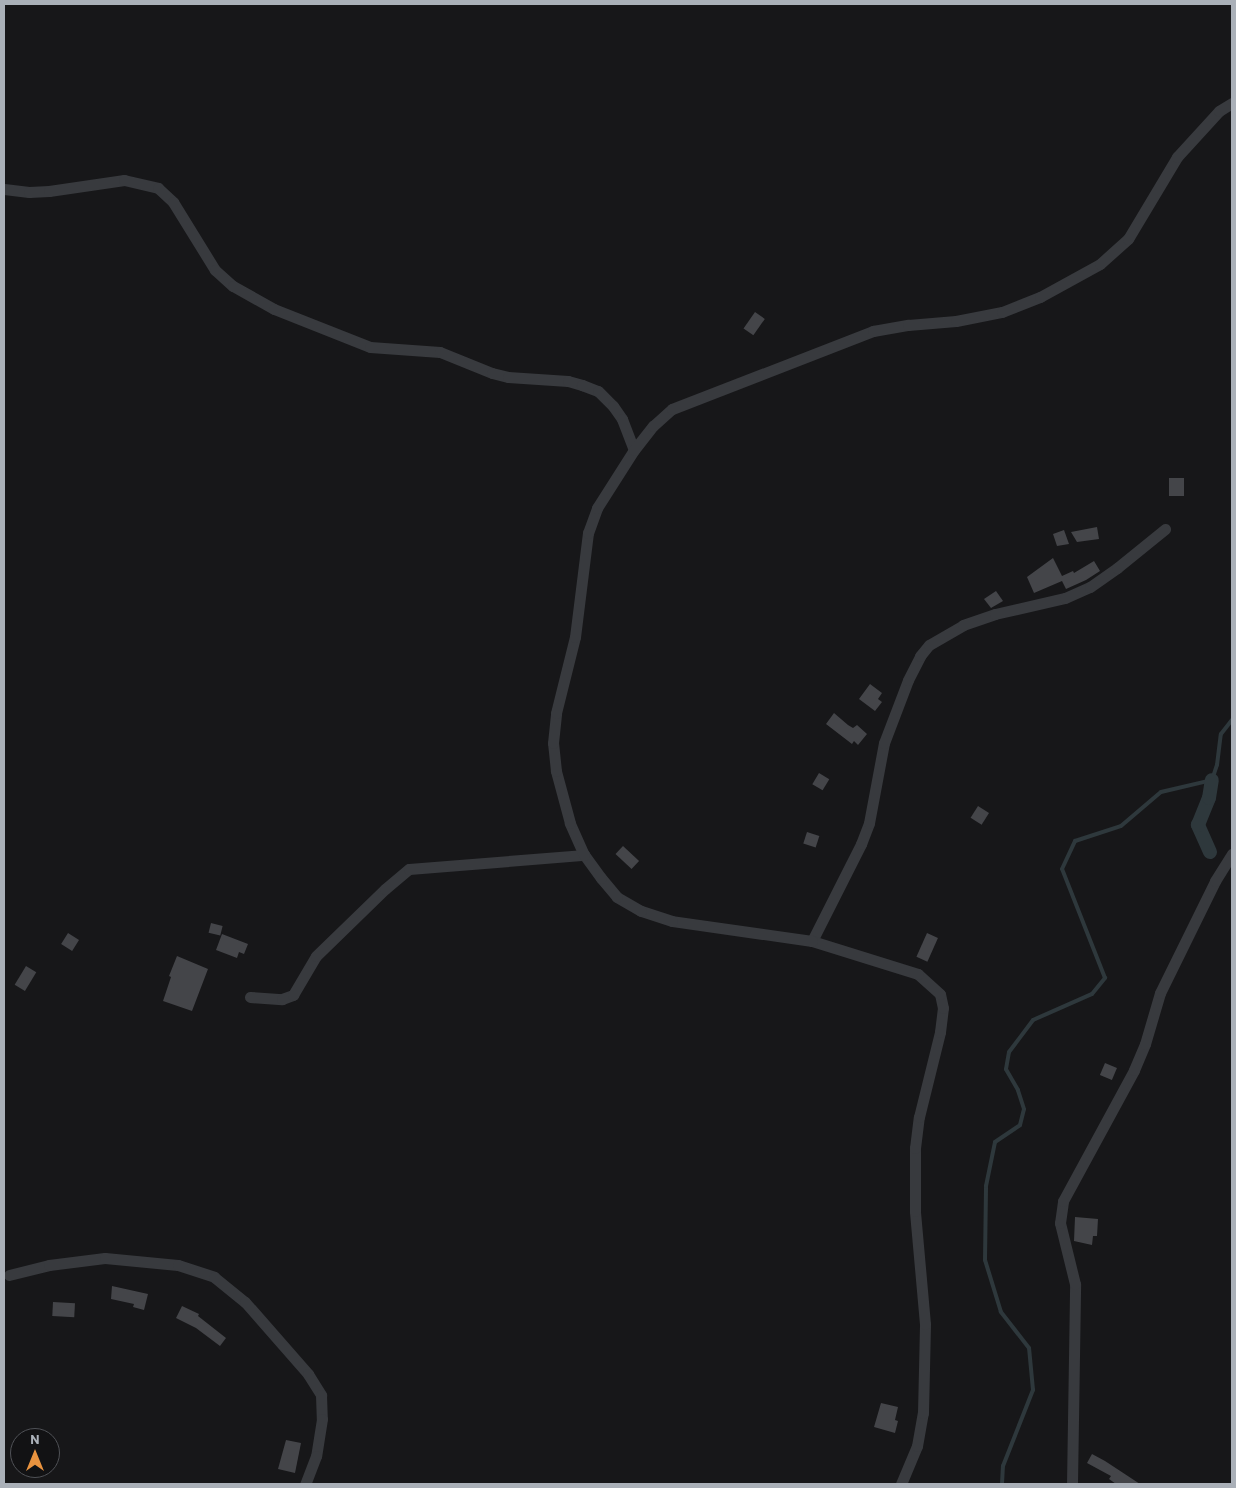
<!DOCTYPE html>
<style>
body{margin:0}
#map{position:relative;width:1236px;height:1488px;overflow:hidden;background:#171719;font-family:Barlow,sans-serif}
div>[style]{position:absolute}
.stream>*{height:4px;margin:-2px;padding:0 2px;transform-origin:2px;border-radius:2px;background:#2e383c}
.canal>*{height:14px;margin:-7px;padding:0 7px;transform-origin:7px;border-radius:7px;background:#2e383c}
.building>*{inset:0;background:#444549;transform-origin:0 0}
.minor>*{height:11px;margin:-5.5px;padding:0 5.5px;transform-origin:5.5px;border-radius:5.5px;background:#383a3e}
span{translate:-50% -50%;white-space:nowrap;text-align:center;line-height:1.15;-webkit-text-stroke:4.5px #121214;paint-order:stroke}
.frame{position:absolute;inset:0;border:5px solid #aab0b8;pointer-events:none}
.north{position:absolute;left:10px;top:1428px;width:50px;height:50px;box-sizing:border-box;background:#121214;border:1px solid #4f5156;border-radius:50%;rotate:0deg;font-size:14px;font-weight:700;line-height:20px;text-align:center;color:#aab0b8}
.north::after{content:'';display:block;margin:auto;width:18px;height:22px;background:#e9933f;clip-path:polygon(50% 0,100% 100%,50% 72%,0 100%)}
</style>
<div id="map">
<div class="stream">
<i style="left:1002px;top:1484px;width:18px;rotate:-87deg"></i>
<i style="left:1003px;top:1466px;width:82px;rotate:-68.5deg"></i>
<i style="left:1033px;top:1390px;width:42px;rotate:-95.4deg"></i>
<i style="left:1029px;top:1348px;width:46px;rotate:-127.9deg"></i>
<i style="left:1001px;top:1312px;width:54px;rotate:-107.1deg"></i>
<i style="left:985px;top:1260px;width:74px;rotate:-89.2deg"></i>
<i style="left:986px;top:1186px;width:45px;rotate:-78.4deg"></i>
<i style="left:995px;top:1142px;width:30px;rotate:-34deg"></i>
<i style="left:1020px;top:1125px;width:16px;rotate:-76deg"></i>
<i style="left:1024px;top:1109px;width:20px;rotate:-108deg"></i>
<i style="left:1018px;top:1090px;width:24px;rotate:-120deg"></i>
<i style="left:1006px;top:1069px;width:17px;rotate:-80deg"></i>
<i style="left:1009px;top:1052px;width:40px;rotate:-53deg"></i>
<i style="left:1033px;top:1020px;width:64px;rotate:-23.8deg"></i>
<i style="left:1092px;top:994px;width:21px;rotate:-51deg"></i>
<i style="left:1105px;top:978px;width:117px;rotate:-111.5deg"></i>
<i style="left:1062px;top:869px;width:31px;rotate:-65deg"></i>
<i style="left:1075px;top:841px;width:48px;rotate:-18.1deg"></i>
<i style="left:1121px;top:826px;width:52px;rotate:-40.4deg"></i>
<i style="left:1161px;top:792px;width:52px;rotate:-13.2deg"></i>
<i style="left:1212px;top:780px;width:16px;rotate:-72deg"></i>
<i style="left:1217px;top:765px;width:31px;rotate:-83deg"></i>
<i style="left:1221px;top:734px;width:18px;rotate:-52deg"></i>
</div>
<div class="canal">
<i style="left:1210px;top:852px;width:30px;rotate:-114deg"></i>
<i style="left:1198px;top:825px;width:29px;rotate:-68deg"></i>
<i style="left:1209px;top:798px;width:18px;rotate:-81deg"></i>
</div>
<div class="building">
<i style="left:755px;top:312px;width:12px;height:20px;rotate:35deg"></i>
<i style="left:1184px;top:478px;width:18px;height:15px;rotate:90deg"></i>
<i style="clip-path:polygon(1097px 527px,1099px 539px,1077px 542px,1071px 532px)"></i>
<i style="clip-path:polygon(1064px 530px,1069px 544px,1057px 546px,1053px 534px)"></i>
<i style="clip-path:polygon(1053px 558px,1062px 576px,1073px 571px,1074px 573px,1094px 561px,1100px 571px,1086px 580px,1066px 589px,1062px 581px,1034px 593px,1027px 577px)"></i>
<i style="clip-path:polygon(996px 591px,1003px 601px,991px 608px,984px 599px)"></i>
<i style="clip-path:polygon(870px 684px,882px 693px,878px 699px,882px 702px,875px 711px,859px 699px)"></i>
<i style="clip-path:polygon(834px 713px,848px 725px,853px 728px,857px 725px,867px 734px,858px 745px,854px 741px,852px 744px,826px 724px)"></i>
<i style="left:819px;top:773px;width:12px;height:13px;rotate:31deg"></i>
<i style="left:978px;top:806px;width:13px;height:14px;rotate:32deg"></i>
<i style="left:807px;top:832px;width:13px;height:12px;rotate:18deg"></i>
<i style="left:623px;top:846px;width:22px;height:11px;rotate:43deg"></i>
<i style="left:211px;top:923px;width:12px;height:10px;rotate:14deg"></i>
<i style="left:68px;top:933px;width:13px;height:13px;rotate:32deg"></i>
<i style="left:927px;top:933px;width:12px;height:26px;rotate:24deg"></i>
<i style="clip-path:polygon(222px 934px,248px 944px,244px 954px,239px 952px,237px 958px,216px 950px)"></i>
<i style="clip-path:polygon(177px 956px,208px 969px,192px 1011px,163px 1001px,171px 977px,169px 976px)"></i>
<i style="left:26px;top:966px;width:12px;height:22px;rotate:31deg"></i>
<i style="left:1105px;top:1063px;width:13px;height:13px;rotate:23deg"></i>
<i style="clip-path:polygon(1075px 1217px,1098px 1219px,1097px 1236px,1093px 1236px,1092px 1245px,1074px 1241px)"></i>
<i style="clip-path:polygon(112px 1286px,148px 1294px,144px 1310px,133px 1307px,134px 1304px,111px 1299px)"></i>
<i style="left:53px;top:1302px;width:22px;height:14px;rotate:3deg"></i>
<i style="clip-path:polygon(182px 1306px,199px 1314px,198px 1316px,226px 1338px,220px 1346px,196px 1328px,176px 1318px)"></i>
<i style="clip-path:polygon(881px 1403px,898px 1407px,895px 1420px,898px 1421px,895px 1433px,874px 1427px)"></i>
<i style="clip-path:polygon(286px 1440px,301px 1443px,295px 1473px,278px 1469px)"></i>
<i style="clip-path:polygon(1092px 1454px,1105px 1461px,1140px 1484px,1116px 1484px,1109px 1479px,1111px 1476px,1087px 1463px)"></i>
</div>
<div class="minor">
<i style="left:4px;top:189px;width:25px;rotate:7deg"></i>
<i style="left:29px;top:192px;width:20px;rotate:-3deg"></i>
<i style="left:49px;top:191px;width:76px;rotate:-8.3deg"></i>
<i style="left:124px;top:180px;width:35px;rotate:13deg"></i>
<i style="left:158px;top:188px;width:21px;rotate:43deg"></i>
<i style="left:173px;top:202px;width:80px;rotate:58.3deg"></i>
<i style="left:215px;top:270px;width:24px;rotate:42deg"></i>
<i style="left:233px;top:286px;width:47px;rotate:29.3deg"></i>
<i style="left:274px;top:309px;width:103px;rotate:21.6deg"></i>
<i style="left:370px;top:347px;width:70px;rotate:4.1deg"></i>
<i style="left:440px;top:352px;width:56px;rotate:22deg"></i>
<i style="left:492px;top:373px;width:16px;rotate:14deg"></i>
<i style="left:508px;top:377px;width:60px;rotate:3.8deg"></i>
<i style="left:568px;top:381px;width:15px;rotate:16deg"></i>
<i style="left:582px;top:385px;width:17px;rotate:21deg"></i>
<i style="left:598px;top:391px;width:21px;rotate:45deg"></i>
<i style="left:613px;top:406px;width:16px;rotate:55deg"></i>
<i style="left:622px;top:419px;width:33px;rotate:69deg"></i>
<i style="left:812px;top:941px;width:109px;rotate:-63.2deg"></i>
<i style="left:861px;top:844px;width:22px;rotate:-69deg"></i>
<i style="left:869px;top:823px;width:81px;rotate:-79.4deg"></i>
<i style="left:884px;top:743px;width:67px;rotate:-69.1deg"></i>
<i style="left:908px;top:680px;width:27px;rotate:-63deg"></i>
<i style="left:920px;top:656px;width:14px;rotate:-51deg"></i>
<i style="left:929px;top:645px;width:39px;rotate:-30deg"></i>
<i style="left:963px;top:625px;width:34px;rotate:-19deg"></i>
<i style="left:995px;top:614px;width:72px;rotate:-12.9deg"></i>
<i style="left:1065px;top:598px;width:27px;rotate:-24deg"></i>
<i style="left:1090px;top:587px;width:33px;rotate:-35deg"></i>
<i style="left:1117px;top:568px;width:62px;rotate:-39.1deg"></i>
<i style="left:250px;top:997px;width:32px;rotate:4deg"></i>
<i style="left:282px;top:999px;width:12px;rotate:-20deg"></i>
<i style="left:293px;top:995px;width:45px;rotate:-59.5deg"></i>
<i style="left:316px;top:956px;width:96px;rotate:-44.2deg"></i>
<i style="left:385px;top:889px;width:31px;rotate:-40deg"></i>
<i style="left:409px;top:869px;width:176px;rotate:-4.6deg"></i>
<i style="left:9px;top:1275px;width:41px;rotate:-14deg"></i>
<i style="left:49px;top:1265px;width:56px;rotate:-7.1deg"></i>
<i style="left:105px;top:1258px;width:73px;rotate:5.5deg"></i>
<i style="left:178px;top:1265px;width:38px;rotate:18deg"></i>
<i style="left:214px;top:1277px;width:40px;rotate:39deg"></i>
<i style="left:245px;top:1302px;width:96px;rotate:48.8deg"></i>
<i style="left:308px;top:1374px;width:25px;rotate:58deg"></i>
<i style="left:321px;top:1395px;width:24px;rotate:88deg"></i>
<i style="left:322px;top:1419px;width:37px;rotate:99deg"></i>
<i style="left:316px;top:1456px;width:30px;rotate:111deg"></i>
<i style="left:901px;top:1484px;width:41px;rotate:-67.2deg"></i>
<i style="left:917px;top:1446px;width:34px;rotate:-80deg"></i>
<i style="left:923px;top:1413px;width:89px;rotate:-88.7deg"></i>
<i style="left:925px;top:1324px;width:113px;rotate:-95.1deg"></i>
<i style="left:915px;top:1211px;width:63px;rotate:-90deg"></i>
<i style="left:915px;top:1148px;width:31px;rotate:-83deg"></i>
<i style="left:919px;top:1117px;width:88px;rotate:-76.1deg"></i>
<i style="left:940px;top:1032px;width:24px;rotate:-83deg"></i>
<i style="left:943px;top:1008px;width:14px;rotate:-102deg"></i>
<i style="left:940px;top:994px;width:30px;rotate:-138deg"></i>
<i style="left:918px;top:974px;width:111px;rotate:-162.7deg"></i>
<i style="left:812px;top:941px;width:141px;rotate:-171.9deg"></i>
<i style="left:672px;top:921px;width:33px;rotate:-162deg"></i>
<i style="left:641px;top:911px;width:28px;rotate:-150deg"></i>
<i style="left:617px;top:897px;width:25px;rotate:-130deg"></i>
<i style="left:601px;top:878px;width:29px;rotate:-126deg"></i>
<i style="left:584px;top:855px;width:35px;rotate:-114deg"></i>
<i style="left:570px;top:823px;width:54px;rotate:-105.1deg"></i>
<i style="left:556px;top:771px;width:28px;rotate:-96deg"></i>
<i style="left:553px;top:743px;width:30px;rotate:-84deg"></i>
<i style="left:556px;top:713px;width:78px;rotate:-76deg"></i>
<i style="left:575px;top:637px;width:105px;rotate:-82.9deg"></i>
<i style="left:588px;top:533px;width:27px;rotate:-70deg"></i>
<i style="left:597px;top:508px;width:69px;rotate:-57.5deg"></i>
<i style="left:634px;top:450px;width:31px;rotate:-52deg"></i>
<i style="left:653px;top:426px;width:25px;rotate:-42deg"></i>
<i style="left:672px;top:409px;width:216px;rotate:-21.2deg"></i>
<i style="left:873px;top:331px;width:36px;rotate:-10deg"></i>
<i style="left:908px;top:325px;width:48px;rotate:-4.8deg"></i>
<i style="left:956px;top:321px;width:47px;rotate:-11.1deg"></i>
<i style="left:1002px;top:312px;width:41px;rotate:-21.5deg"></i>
<i style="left:1040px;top:297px;width:68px;rotate:-28.8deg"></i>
<i style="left:1100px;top:264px;width:38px;rotate:-42deg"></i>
<i style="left:1128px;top:239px;width:96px;rotate:-59.1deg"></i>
<i style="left:1177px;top:157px;width:62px;rotate:-47.6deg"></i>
<i style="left:1219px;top:111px;width:15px;rotate:-32deg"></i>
<i style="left:1072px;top:1484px;width:200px;rotate:-89.1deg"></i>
<i style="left:1075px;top:1284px;width:63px;rotate:-103.8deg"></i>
<i style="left:1060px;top:1223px;width:22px;rotate:-82deg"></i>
<i style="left:1063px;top:1201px;width:149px;rotate:-61.5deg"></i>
<i style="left:1134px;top:1070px;width:28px;rotate:-67deg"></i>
<i style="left:1145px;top:1044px;width:53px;rotate:-73.6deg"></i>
<i style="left:1160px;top:993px;width:125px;rotate:-63.8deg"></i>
<i style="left:1215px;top:881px;width:32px;rotate:-58deg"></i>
</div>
<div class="frame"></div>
<div class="north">N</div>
</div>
